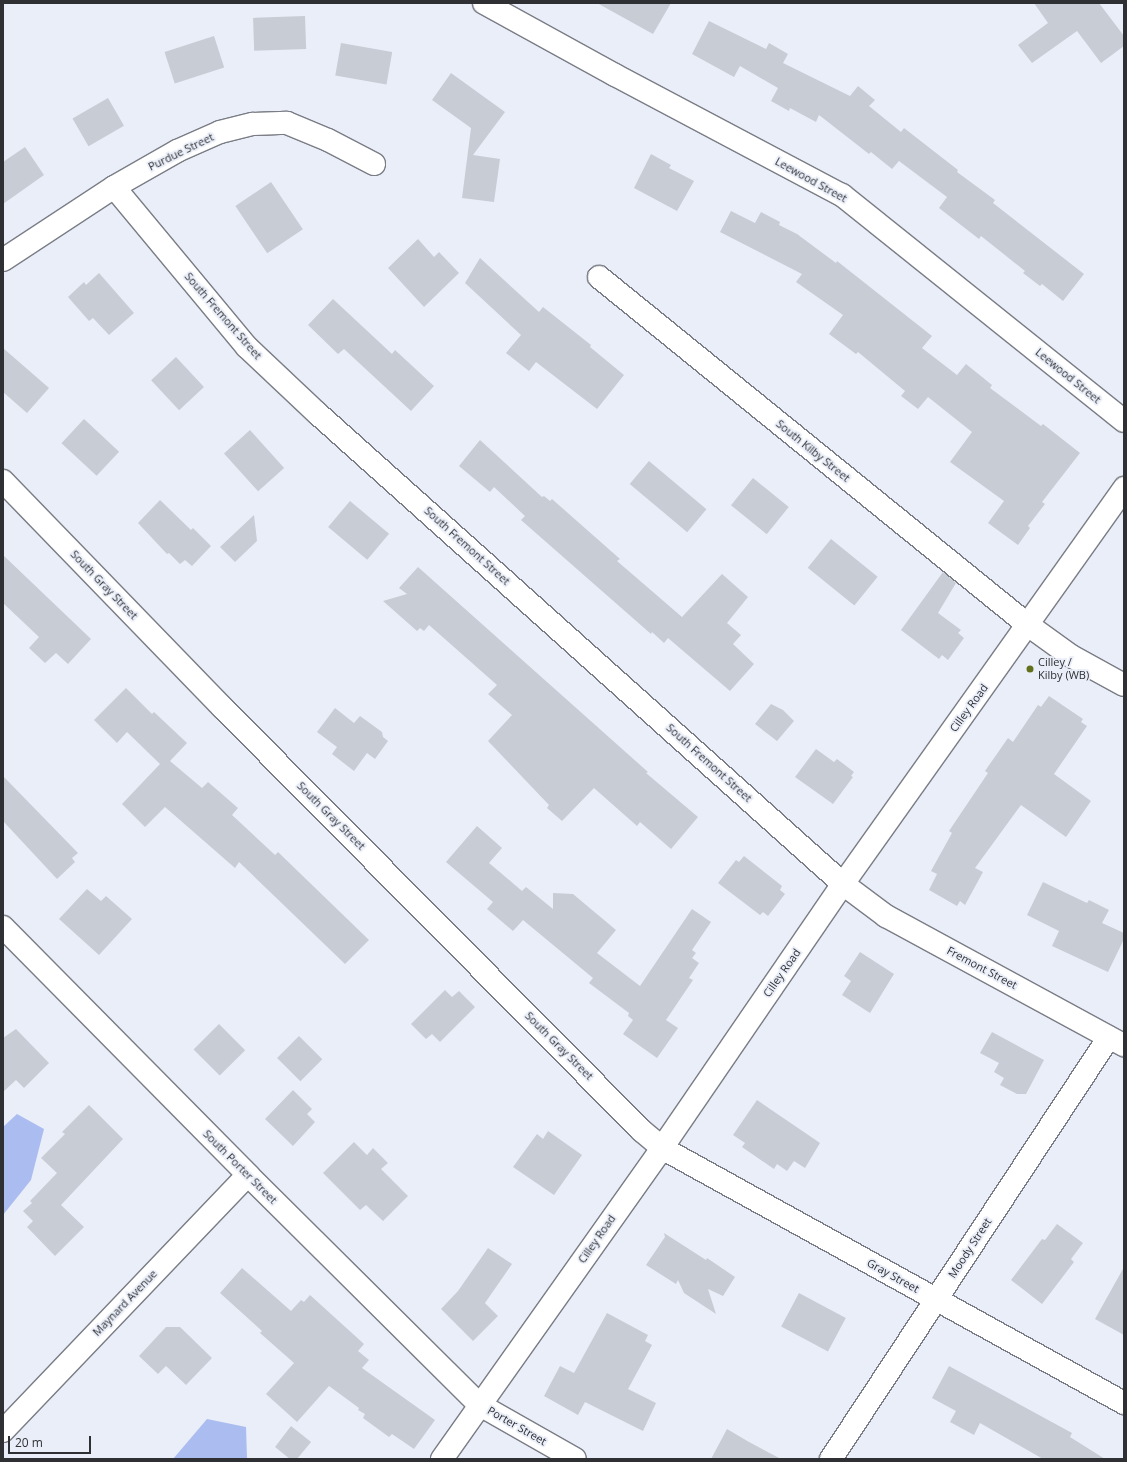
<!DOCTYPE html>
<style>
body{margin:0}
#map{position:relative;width:1127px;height:1462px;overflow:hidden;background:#eaeef8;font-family:"Open Sans",sans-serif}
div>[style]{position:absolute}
.green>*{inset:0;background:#abbdf0}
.building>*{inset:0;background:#c8ccd5;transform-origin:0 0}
.roads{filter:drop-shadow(1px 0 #7a7d85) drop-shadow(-1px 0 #7a7d85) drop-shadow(0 1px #7a7d85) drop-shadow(0 -1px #7a7d85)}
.minor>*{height:22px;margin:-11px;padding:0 11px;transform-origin:11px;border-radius:11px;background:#fff}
.dots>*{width:11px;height:11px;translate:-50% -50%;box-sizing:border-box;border:2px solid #eaeef8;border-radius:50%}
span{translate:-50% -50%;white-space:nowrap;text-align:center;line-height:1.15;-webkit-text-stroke:3.5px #eaeef8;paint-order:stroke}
.street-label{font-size:11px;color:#2e3034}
.poi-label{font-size:11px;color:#2e3034}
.left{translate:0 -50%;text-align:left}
.frame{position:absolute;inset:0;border:4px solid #2e3034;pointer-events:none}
.scale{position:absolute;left:8px;top:1436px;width:83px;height:18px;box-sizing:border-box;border:2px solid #2e3034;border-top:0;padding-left:5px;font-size:12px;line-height:14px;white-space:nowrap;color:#2e3034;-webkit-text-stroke:3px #eaeef8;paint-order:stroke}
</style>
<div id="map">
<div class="green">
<i style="clip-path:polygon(17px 1114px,44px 1129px,31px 1180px,3px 1215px,3px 1127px)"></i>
<i style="clip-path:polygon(207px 1419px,246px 1427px,247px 1459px,173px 1459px)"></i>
</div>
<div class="building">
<i style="clip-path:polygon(597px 3px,671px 3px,653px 34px)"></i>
<i style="clip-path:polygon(1034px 3px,1099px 3px,1124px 36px,1124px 46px,1101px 63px,1077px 31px,1032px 63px,1018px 45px,1048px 23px)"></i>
<i style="left:305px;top:16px;width:33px;height:52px;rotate:88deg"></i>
<i style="clip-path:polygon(709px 21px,766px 49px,769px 43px,788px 54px,783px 63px,850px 96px,858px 86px,875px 100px,869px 106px,901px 132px,904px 128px,958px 170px,957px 172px,995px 200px,993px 203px,1084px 274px,1063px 301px,1042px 284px,1040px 286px,1023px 273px,1025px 271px,981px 236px,979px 239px,939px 208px,947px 197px,899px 161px,892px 169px,871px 152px,869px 154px,819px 115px,816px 122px,790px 108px,789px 111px,771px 101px,778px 88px,740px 66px,734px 77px,692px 54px)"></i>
<i style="left:214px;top:36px;width:33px;height:52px;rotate:72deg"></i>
<i style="left:341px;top:43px;width:52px;height:33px;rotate:10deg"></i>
<i style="clip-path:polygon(451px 73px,505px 112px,473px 155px,500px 159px,494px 202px,462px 198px,471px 128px,432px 100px)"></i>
<i style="left:108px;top:98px;width:32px;height:41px;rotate:60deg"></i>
<i style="clip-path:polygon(25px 147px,44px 175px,3px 204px,3px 162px)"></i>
<i style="clip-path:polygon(651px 154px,671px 165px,669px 168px,694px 181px,677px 211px,634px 188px)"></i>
<i style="left:271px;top:182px;width:57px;height:43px;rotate:56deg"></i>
<i style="clip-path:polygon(731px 211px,755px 223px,761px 212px,780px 222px,779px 225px,797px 234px,836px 263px,837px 261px,932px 336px,922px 348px,957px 375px,966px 364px,992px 385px,990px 388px,1041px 426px,1043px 424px,1080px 453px,1042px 502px,1045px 504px,1028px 526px,1030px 528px,1018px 545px,988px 523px,1004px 501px,950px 462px,972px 432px,928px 397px,918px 409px,901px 396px,905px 391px,858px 352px,856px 354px,829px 334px,843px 315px,796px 282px,802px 274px,720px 232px)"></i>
<i style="clip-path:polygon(418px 239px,434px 257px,439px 252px,459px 273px,424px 307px,388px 268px)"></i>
<i style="clip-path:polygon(480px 258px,539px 312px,543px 307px,591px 345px,590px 347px,624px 375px,597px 409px,536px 362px,529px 371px,506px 353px,521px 335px,465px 283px)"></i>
<i style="clip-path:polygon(99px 273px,134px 313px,109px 335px,93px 318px,89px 321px,68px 297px,84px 282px,86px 285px)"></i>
<i style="clip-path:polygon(333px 299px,392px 354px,395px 350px,434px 386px,411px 411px,344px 349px,338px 354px,308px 325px)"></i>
<i style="clip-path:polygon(3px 348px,49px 388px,27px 413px,3px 392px)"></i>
<i style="left:176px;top:357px;width:41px;height:34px;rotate:47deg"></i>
<i style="left:84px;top:419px;width:48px;height:33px;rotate:43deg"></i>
<i style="left:250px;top:430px;width:51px;height:35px;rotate:48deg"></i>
<i style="clip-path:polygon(480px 440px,542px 497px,544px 496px,550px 501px,552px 499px,620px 559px,617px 561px,682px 617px,722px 574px,748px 597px,727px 623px,741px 635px,733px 644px,754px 664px,730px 691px,668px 638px,664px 643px,652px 632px,651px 634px,521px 520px,525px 516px,494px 487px,490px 492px,459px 466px)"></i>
<i style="left:649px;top:461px;width:75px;height:30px;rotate:40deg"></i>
<i style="left:753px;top:478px;width:46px;height:35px;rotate:39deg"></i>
<i style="clip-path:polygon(160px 500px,191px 530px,193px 528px,211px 546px,192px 566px,185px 560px,180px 564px,169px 553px,167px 554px,138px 523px)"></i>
<i style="left:350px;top:501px;width:51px;height:34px;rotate:40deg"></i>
<i style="clip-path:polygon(254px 515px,257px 541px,235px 562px,220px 547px)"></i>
<i style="left:831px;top:539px;width:60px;height:37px;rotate:39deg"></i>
<i style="clip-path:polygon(3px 555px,91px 639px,68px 664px,56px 653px,45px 663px,29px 648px,39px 637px,3px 603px)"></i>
<i style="clip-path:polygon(418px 567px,648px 772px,646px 773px,698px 817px,671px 849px,640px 822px,637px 826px,594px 788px,562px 821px,547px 808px,549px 805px,488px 741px,512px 715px,488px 694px,497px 685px,429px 625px,424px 631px,420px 628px,417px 631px,383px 601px,407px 594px,399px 588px)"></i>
<i style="clip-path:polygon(943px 572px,956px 583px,938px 613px,961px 630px,958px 633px,964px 638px,948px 660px,942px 655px,939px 659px,901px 630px)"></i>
<i style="clip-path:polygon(126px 688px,152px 714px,154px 712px,187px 743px,170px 761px,202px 788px,208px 782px,238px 808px,232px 815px,275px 855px,278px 852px,369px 940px,345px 964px,239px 862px,235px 868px,165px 807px,145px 827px,122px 804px,160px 764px,127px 732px,117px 743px,94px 720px)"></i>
<i style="clip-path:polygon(1049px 696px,1083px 719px,1081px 722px,1087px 726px,1054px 774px,1091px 801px,1066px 837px,1021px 805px,975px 868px,983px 872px,965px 905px,960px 901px,957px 906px,929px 890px,937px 874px,931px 871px,952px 833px,949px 831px,988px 773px,985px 771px,1008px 738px,1013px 742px,1038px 705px,1041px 707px)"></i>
<i style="clip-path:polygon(771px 704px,783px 710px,794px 721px,777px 741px,755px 724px)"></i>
<i style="clip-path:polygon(335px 708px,354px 723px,360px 716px,382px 732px,383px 737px,388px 741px,375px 759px,367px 753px,354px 771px,332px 754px,337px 747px,317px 732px)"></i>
<i style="clip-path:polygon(816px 749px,834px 762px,837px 759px,854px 772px,851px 776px,853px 777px,833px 804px,795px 777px)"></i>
<i style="clip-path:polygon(3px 776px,78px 853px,72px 858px,75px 862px,57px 879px,3px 821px)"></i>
<i style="clip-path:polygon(477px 826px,502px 848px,489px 863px,522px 891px,526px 887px,553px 909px,553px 893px,573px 894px,616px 930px,597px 953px,640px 986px,692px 909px,711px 922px,692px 950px,696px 953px,692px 958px,699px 963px,689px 978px,693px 980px,666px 1020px,678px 1028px,657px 1058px,623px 1034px,633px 1020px,628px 1016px,629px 1013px,589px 983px,593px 978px,523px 920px,513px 931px,487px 909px,493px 902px,446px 862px)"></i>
<i style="clip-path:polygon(744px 856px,782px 886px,780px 890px,785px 894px,768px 916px,763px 912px,760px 915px,718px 883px,736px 860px,739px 862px)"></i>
<i style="clip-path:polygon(1043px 882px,1087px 903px,1089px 900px,1109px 910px,1102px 923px,1124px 933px,1124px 939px,1108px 972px,1052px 946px,1059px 931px,1027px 915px)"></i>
<i style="clip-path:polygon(87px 889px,101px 901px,106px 896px,132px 919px,99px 955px,59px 919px)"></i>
<i style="clip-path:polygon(860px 952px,894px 974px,870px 1013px,842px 995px,851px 981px,844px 976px)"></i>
<i style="clip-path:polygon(445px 990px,452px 997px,459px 991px,475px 1007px,440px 1042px,432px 1034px,426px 1039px,411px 1024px)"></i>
<i style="left:219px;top:1024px;width:37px;height:36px;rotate:45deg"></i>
<i style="clip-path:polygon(16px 1029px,49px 1063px,24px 1088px,16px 1080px,3px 1092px,3px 1038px)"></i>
<i style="clip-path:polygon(992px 1032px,1044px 1060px,1026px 1094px,1017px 1094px,1000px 1085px,1004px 1078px,994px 1072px,999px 1063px,980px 1053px)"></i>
<i style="left:299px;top:1036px;width:33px;height:31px;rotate:45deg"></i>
<i style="clip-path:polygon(293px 1090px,312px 1109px,307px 1114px,315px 1122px,293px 1146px,265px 1119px)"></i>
<i style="clip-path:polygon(757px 1100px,820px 1143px,805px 1168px,794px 1161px,787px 1171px,777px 1164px,774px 1169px,742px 1147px,745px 1143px,733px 1135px)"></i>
<i style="clip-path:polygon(89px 1105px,123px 1139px,61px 1205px,84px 1227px,55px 1256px,27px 1227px,33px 1221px,23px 1211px,32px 1203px,30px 1201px,57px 1173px,41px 1158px,65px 1134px,62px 1132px)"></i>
<i style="clip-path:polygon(548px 1131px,582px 1155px,554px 1195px,513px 1167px,537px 1134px,543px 1139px)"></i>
<i style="clip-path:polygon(354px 1142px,367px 1155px,373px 1148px,388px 1163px,381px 1169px,408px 1196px,383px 1221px,366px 1205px,360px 1210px,323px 1173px)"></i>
<i style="clip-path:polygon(1057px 1224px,1083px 1243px,1071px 1259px,1074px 1262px,1042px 1304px,1011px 1280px,1042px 1239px,1045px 1240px)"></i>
<i style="clip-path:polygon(664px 1233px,706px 1260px,707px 1258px,735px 1277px,723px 1296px,708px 1289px,716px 1314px,684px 1293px,678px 1280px,676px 1284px,646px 1265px,665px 1237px)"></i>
<i style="clip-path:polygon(488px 1248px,512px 1264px,485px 1303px,498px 1316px,473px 1341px,441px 1309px,458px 1291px)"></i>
<i style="clip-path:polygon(1124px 1267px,1124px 1335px,1095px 1319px)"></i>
<i style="clip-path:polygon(242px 1268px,291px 1311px,301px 1300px,304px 1302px,310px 1295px,364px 1344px,358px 1351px,369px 1360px,362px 1368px,435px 1420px,414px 1449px,392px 1434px,389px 1437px,363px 1418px,365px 1414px,358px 1410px,359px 1408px,329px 1386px,297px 1422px,266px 1394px,294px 1363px,260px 1333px,262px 1331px,220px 1293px)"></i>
<i style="left:799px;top:1293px;width:53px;height:38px;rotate:28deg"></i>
<i style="clip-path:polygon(607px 1313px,648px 1335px,645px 1341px,652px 1345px,628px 1389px,656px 1403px,643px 1431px,585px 1402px,578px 1415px,544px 1396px,560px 1366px,574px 1373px)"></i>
<i style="clip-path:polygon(166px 1327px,180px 1327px,212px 1358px,186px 1385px,166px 1366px,158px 1374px,139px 1356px)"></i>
<i style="clip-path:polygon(949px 1366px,1072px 1433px,1070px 1437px,1105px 1459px,1043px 1459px,980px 1423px,974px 1435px,950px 1422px,956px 1411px,932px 1398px)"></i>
<i style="clip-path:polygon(291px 1426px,311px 1442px,297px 1459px,290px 1459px,275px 1447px)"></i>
<i style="clip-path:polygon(727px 1429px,749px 1442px,781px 1459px,711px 1459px)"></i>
</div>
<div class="roads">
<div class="minor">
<i style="left:484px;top:3px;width:149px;rotate:28.8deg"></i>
<i style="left:615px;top:75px;width:257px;rotate:27.9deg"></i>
<i style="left:842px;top:195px;width:361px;rotate:38.7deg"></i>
<i style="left:114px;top:187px;width:208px;rotate:50.3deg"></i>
<i style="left:247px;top:347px;width:96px;rotate:43.3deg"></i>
<i style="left:317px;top:413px;width:706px;rotate:41.84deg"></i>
<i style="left:843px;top:884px;width:54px;rotate:36.7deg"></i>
<i style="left:886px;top:916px;width:271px;rotate:28.5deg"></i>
<i style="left:3px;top:260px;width:133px;rotate:-33.3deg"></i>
<i style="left:114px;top:187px;width:73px;rotate:-29.7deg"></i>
<i style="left:177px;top:151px;width:47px;rotate:-23.8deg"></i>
<i style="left:220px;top:132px;width:34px;rotate:-14deg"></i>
<i style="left:253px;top:124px;width:34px;rotate:-2deg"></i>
<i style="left:287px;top:123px;width:44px;rotate:22.5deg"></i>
<i style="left:328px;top:140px;width:52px;rotate:27.6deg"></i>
<i style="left:599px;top:277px;width:552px;rotate:39.05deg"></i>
<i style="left:1028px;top:625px;width:53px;rotate:35.8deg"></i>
<i style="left:1071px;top:656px;width:60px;rotate:28.7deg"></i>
<i style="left:3px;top:481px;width:315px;rotate:45.9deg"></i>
<i style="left:222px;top:707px;width:597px;rotate:45.27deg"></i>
<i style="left:642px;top:1131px;width:26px;rotate:40deg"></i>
<i style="left:662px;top:1148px;width:528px;rotate:28.9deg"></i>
<i style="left:3px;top:927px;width:349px;rotate:45.3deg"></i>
<i style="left:248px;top:1175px;width:327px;rotate:44.8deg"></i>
<i style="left:480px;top:1405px;width:109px;rotate:29.6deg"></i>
<i style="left:3px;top:1431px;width:354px;rotate:-46.3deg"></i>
<i style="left:442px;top:1459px;width:381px;rotate:-54.7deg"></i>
<i style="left:662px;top:1148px;width:320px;rotate:-55.6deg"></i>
<i style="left:843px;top:884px;width:486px;rotate:-54.6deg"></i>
<i style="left:831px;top:1459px;width:505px;rotate:-56.62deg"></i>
</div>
</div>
<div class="dots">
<i style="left:1030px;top:669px;background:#61701b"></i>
</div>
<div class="street-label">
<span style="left:181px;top:152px;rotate:-26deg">Purdue Street</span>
<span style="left:811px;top:180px;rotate:29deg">Leewood Street</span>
<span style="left:223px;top:316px;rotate:49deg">South Fremont Street</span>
<span style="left:1068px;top:376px;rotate:39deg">Leewood Street</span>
<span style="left:813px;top:451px;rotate:39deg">South Kilby Street</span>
<span style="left:467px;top:546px;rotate:42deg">South Fremont Street</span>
<span style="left:104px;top:585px;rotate:46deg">South Gray Street</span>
<span style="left:969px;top:708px;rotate:-54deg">Cilley Road</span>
<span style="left:709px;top:763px;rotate:42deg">South Fremont Street</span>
<span style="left:331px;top:816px;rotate:45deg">South Gray Street</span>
<span style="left:982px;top:968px;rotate:28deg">Fremont Street</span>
<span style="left:782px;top:973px;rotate:-55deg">Cilley Road</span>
<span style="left:559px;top:1046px;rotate:45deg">South Gray Street</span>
<span style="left:240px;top:1167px;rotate:45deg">South Porter Street</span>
<span style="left:597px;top:1239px;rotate:-55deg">Cilley Road</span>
<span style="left:970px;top:1248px;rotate:-57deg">Moody Street</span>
<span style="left:893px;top:1276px;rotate:29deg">Gray Street</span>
<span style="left:125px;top:1303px;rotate:-46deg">Maynard Avenue</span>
<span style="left:517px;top:1426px;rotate:30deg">Porter Street</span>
</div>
<div class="poi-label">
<span class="left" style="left:1038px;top:669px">Cilley /<br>Kilby (WB)</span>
</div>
<div class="frame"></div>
<div class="scale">20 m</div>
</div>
